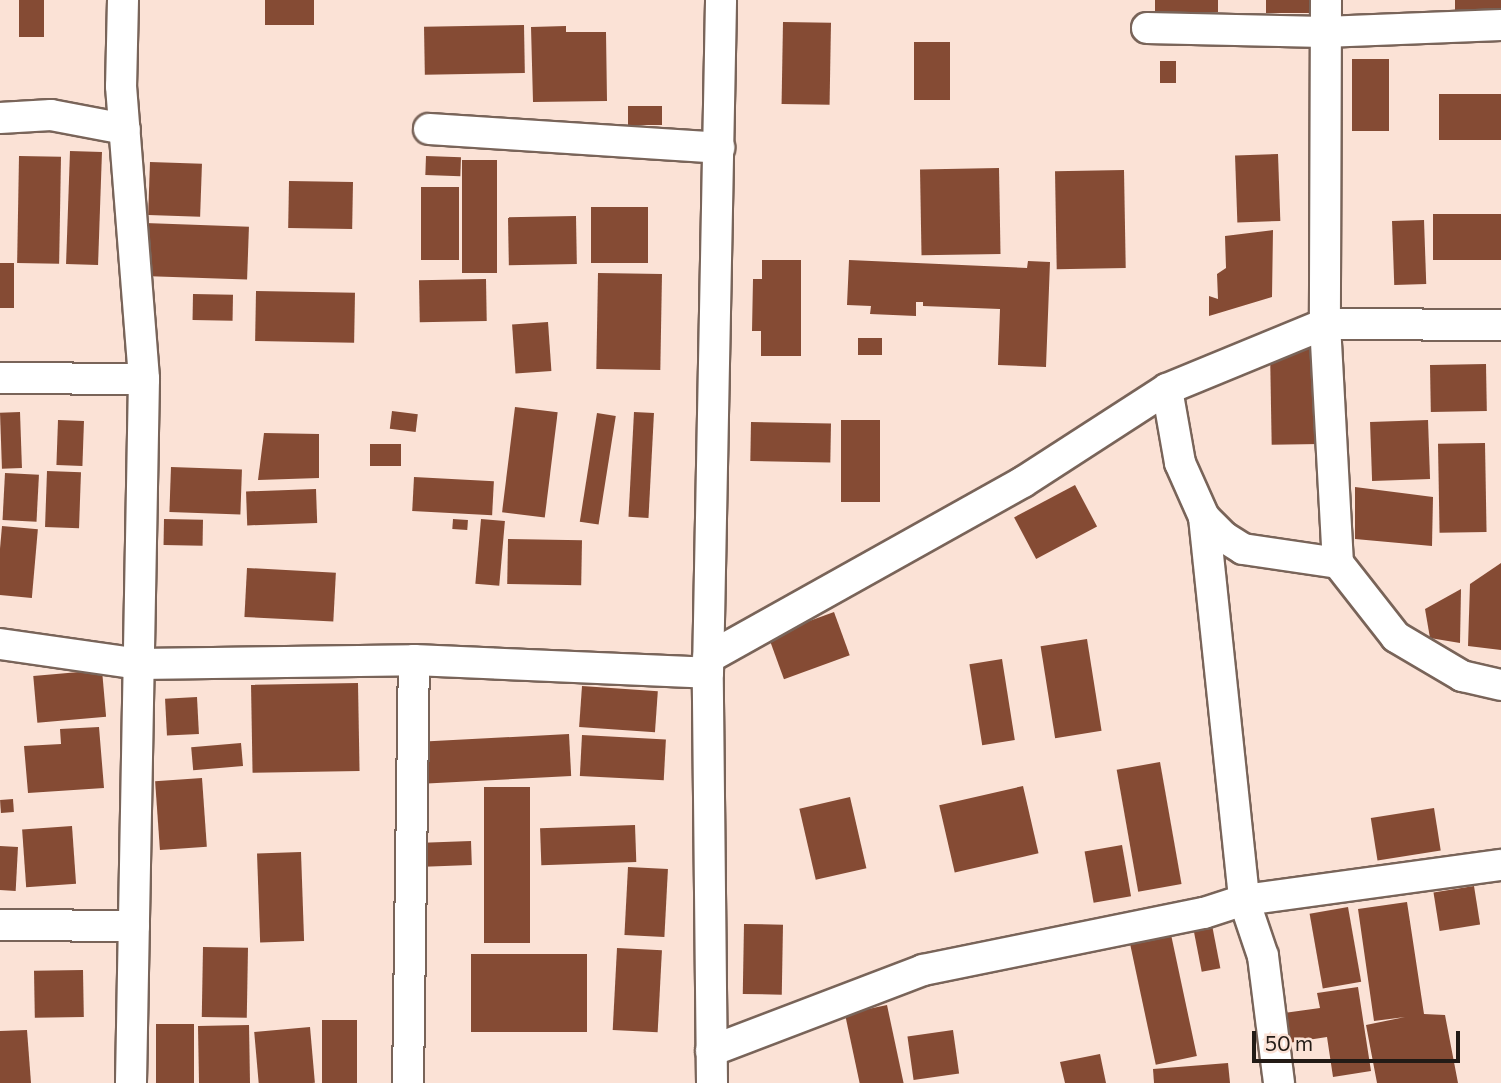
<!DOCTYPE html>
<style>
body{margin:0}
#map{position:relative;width:1501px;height:1083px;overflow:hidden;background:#fbe2d6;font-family:Commissioner,sans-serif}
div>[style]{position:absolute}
.building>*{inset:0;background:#854b34;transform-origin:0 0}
.roads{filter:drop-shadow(2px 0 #796459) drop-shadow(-2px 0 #796459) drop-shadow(0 2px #796459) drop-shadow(0 -2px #796459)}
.minor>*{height:30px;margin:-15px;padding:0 15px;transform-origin:15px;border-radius:15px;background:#fff}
span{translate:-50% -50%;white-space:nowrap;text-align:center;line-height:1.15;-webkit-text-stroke:7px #fbe2d6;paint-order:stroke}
.scale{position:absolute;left:1252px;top:1031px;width:208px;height:32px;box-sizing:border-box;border:4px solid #231b16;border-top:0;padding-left:9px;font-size:21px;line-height:24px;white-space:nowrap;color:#231b16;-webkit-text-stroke:5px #fbe2d6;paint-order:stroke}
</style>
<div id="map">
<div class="building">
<i style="left:19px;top:0;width:25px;height:37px"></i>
<i style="left:265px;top:0;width:49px;height:25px"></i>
<i style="left:1155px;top:0;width:63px;height:12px"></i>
<i style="left:1266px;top:0;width:52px;height:13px"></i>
<i style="left:1455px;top:0;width:46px;height:18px"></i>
<i style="left:783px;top:22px;width:48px;height:82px;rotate:1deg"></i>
<i style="left:524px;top:25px;width:48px;height:100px;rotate:89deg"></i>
<i style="clip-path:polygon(566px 26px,566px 32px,606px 32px,607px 101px,533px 102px,531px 27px)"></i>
<i style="left:914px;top:42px;width:36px;height:58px"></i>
<i style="left:1352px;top:59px;width:37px;height:72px"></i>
<i style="left:1160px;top:61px;width:16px;height:22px"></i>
<i style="left:1501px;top:94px;width:46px;height:62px;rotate:90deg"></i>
<i style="left:628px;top:106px;width:34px;height:19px"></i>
<i style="left:70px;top:151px;width:32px;height:113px;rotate:2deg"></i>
<i style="left:1278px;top:154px;width:67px;height:43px;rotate:88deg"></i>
<i style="left:19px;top:156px;width:42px;height:107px;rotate:1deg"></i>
<i style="left:426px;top:156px;width:35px;height:19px;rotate:2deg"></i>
<i style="left:462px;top:160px;width:35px;height:113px"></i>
<i style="left:150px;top:162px;width:52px;height:53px;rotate:2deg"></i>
<i style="left:999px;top:168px;width:86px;height:79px;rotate:89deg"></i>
<i style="left:1124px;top:170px;width:98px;height:69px;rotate:89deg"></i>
<i style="left:289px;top:181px;width:64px;height:47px;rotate:1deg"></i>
<i style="left:421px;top:187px;width:38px;height:73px"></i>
<i style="left:591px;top:207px;width:57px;height:56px"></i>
<i style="left:1501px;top:214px;width:46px;height:68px;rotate:90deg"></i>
<i style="left:576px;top:216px;width:48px;height:68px;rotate:89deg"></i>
<i style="left:1424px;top:220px;width:64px;height:32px;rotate:88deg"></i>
<i style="left:145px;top:223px;width:104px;height:53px;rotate:2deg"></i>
<i style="clip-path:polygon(1273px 230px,1272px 297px,1209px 316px,1209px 296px,1218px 299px,1217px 274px,1226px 268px,1225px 236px)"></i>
<i style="clip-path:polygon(762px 260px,801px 260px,801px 356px,761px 356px,761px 331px,752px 331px,753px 279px,762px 279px)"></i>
<i style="clip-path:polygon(849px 260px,1027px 268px,1028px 261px,1050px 262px,1046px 367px,998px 365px,1000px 309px,923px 306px,923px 302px,916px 302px,916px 316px,870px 314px,871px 306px,847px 305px)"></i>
<i style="left:0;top:263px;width:14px;height:45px"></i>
<i style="left:598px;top:273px;width:64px;height:96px;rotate:1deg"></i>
<i style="left:486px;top:279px;width:42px;height:67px;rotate:89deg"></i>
<i style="left:256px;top:291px;width:99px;height:50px;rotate:1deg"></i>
<i style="left:193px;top:294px;width:40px;height:26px;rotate:1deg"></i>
<i style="left:548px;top:322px;width:49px;height:36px;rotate:86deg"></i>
<i style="left:882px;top:338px;width:17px;height:24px;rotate:90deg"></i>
<i style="left:1318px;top:348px;width:96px;height:48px;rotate:89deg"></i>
<i style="left:1486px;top:364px;width:47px;height:56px;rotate:89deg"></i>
<i style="left:515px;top:407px;width:43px;height:106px;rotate:7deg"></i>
<i style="left:392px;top:411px;width:26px;height:18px;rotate:7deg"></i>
<i style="left:20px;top:412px;width:56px;height:20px;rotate:88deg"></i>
<i style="left:634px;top:412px;width:20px;height:105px;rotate:3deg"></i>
<i style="left:597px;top:413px;width:19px;height:110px;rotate:9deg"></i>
<i style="left:58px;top:420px;width:26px;height:45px;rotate:2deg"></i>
<i style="left:841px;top:420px;width:39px;height:82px"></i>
<i style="left:1428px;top:420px;width:59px;height:58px;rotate:88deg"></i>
<i style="left:751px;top:422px;width:80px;height:39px;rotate:1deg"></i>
<i style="clip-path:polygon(264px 433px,319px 434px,319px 478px,258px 480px)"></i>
<i style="left:1485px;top:443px;width:89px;height:47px;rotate:89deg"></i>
<i style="left:370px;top:444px;width:31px;height:22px"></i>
<i style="left:171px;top:467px;width:71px;height:45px;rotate:2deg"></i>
<i style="left:47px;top:471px;width:34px;height:56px;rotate:2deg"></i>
<i style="left:5px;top:473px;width:34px;height:47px;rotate:3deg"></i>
<i style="left:414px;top:477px;width:80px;height:34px;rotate:3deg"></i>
<i style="left:1075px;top:485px;width:47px;height:69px;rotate:62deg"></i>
<i style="clip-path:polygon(1355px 487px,1433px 497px,1432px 546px,1355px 539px)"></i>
<i style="left:316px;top:489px;width:34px;height:70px;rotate:88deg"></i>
<i style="left:164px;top:519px;width:39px;height:26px;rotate:1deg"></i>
<i style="left:453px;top:519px;width:15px;height:10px;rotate:4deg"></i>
<i style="left:481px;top:519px;width:24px;height:65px;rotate:5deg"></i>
<i style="left:2px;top:526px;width:36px;height:69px;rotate:5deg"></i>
<i style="left:508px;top:539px;width:74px;height:45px;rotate:1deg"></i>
<i style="clip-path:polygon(1501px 563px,1501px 650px,1468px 646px,1470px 584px)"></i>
<i style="left:247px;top:568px;width:89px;height:49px;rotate:3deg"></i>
<i style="clip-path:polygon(1461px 589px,1460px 643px,1430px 638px,1425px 609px)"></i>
<i style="left:834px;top:612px;width:46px;height:70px;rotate:70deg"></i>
<i style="left:1087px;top:639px;width:93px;height:47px;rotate:81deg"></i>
<i style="left:1002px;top:659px;width:82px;height:33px;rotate:81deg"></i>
<i style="left:102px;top:670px;width:47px;height:69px;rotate:85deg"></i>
<i style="left:358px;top:683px;width:88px;height:107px;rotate:89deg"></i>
<i style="left:582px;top:686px;width:76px;height:41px;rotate:4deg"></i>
<i style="left:197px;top:697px;width:37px;height:32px;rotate:87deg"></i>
<i style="clip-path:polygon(99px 727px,104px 788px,28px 793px,24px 746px,61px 744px,60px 729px)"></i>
<i style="left:569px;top:734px;width:42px;height:154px;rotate:87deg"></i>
<i style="left:582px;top:735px;width:84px;height:41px;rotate:3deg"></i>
<i style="left:241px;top:743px;width:23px;height:50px;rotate:85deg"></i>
<i style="left:1160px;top:762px;width:124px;height:44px;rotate:80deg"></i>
<i style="left:202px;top:778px;width:69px;height:47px;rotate:86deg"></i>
<i style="left:1023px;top:786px;width:69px;height:86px;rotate:77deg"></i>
<i style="left:484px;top:787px;width:46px;height:156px"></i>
<i style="left:850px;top:797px;width:73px;height:52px;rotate:77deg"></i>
<i style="left:13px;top:799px;width:13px;height:13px;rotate:86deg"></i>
<i style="left:1434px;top:808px;width:43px;height:64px;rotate:81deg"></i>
<i style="left:635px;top:825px;width:37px;height:95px;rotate:88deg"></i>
<i style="left:72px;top:826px;width:58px;height:50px;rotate:86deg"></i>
<i style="left:471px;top:841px;width:24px;height:55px;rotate:88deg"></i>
<i style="left:1122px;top:845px;width:52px;height:38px;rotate:80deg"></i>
<i style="left:0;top:846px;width:18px;height:44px;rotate:3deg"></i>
<i style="left:301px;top:852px;width:89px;height:44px;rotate:88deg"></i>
<i style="left:628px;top:867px;width:40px;height:68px;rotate:3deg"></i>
<i style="left:1474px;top:886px;width:39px;height:41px;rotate:81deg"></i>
<i style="clip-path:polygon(1407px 902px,1424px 1014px,1445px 1015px,1458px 1083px,1377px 1083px,1366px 1025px,1405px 1017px,1374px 1021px,1358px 909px)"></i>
<i style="left:1348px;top:907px;width:76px;height:39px;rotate:80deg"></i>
<i style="left:744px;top:924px;width:39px;height:70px;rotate:1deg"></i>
<i style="left:1169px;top:925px;width:134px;height:42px;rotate:78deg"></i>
<i style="left:1212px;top:925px;width:44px;height:19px;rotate:79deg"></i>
<i style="left:203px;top:947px;width:45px;height:70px;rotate:1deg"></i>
<i style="left:617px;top:948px;width:45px;height:82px;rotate:3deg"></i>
<i style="left:471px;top:954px;width:116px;height:78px"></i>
<i style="left:83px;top:970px;width:47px;height:49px;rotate:89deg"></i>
<i style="clip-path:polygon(1358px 987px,1371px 1071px,1333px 1077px,1327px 1037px,1288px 1043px,1284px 1013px,1320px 1008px,1317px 993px)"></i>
<i style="left:887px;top:1005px;width:80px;height:43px;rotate:78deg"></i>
<i style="left:322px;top:1020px;width:35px;height:63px"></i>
<i style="left:156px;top:1024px;width:38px;height:59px"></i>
<i style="left:249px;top:1025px;width:58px;height:51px;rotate:89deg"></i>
<i style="left:310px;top:1027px;width:56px;height:56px;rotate:85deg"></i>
<i style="clip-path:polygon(27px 1030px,31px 1083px,0 1083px,0 1031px)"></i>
<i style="left:953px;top:1030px;width:44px;height:46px;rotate:82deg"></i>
<i style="clip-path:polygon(1100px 1054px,1106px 1083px,1065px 1083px,1060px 1062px)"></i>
<i style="clip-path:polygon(1228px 1063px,1230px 1083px,1154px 1083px,1153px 1069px)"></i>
</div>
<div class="roads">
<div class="minor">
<i style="left:123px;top:0;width:86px;rotate:91.3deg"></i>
<i style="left:121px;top:86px;width:294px;rotate:85.5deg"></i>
<i style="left:144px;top:379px;width:704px;rotate:91.06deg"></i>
<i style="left:1326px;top:0;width:324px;rotate:90.2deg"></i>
<i style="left:1325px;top:324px;width:239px;rotate:86.9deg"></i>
<i style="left:1147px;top:28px;width:177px;rotate:1.3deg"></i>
<i style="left:1324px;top:32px;width:177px;rotate:-2.3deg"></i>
<i style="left:0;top:118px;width:51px;rotate:-3.4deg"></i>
<i style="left:51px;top:115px;width:75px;rotate:10.7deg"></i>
<i style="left:429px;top:129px;width:291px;rotate:3.7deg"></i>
<i style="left:0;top:378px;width:144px;rotate:0.4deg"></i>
<i style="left:1167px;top:389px;width:75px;rotate:80deg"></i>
<i style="left:1180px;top:463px;width:59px;rotate:66deg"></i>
<i style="left:1204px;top:517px;width:28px;rotate:45deg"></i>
<i style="left:1224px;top:537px;width:22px;rotate:32deg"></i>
<i style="left:1243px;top:549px;width:96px;rotate:8.4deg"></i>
<i style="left:1338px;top:563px;width:94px;rotate:51.9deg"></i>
<i style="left:1396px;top:637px;width:77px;rotate:30.6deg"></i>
<i style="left:1462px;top:676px;width:40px;rotate:13deg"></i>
<i style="left:1204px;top:517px;width:385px;rotate:84deg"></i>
<i style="left:1244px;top:900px;width:259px;rotate:-7.8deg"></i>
<i style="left:0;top:644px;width:140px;rotate:8.2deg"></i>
<i style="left:139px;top:664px;width:275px;rotate:-0.8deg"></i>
<i style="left:414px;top:660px;width:294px;rotate:2.5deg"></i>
<i style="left:708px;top:658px;width:361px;rotate:-29.2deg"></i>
<i style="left:1023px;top:482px;width:171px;rotate:-32.9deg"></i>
<i style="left:1167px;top:389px;width:171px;rotate:-22.4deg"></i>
<i style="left:1325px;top:324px;width:176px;rotate:0.3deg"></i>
<i style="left:0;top:925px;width:134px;rotate:0.4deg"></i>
<i style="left:711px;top:1051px;width:227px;rotate:-20.9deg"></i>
<i style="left:923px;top:970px;width:287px;rotate:-11.5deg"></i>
<i style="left:1204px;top:913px;width:42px;rotate:-18deg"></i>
<i style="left:1244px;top:900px;width:59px;rotate:71.3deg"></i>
<i style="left:1263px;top:956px;width:128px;rotate:82.8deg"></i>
<i style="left:408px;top:1083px;width:423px;rotate:-89.2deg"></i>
<i style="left:712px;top:1083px;width:410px;rotate:-90.6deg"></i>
<i style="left:708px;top:673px;width:673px;rotate:-88.89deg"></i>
</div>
</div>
<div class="scale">50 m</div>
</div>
